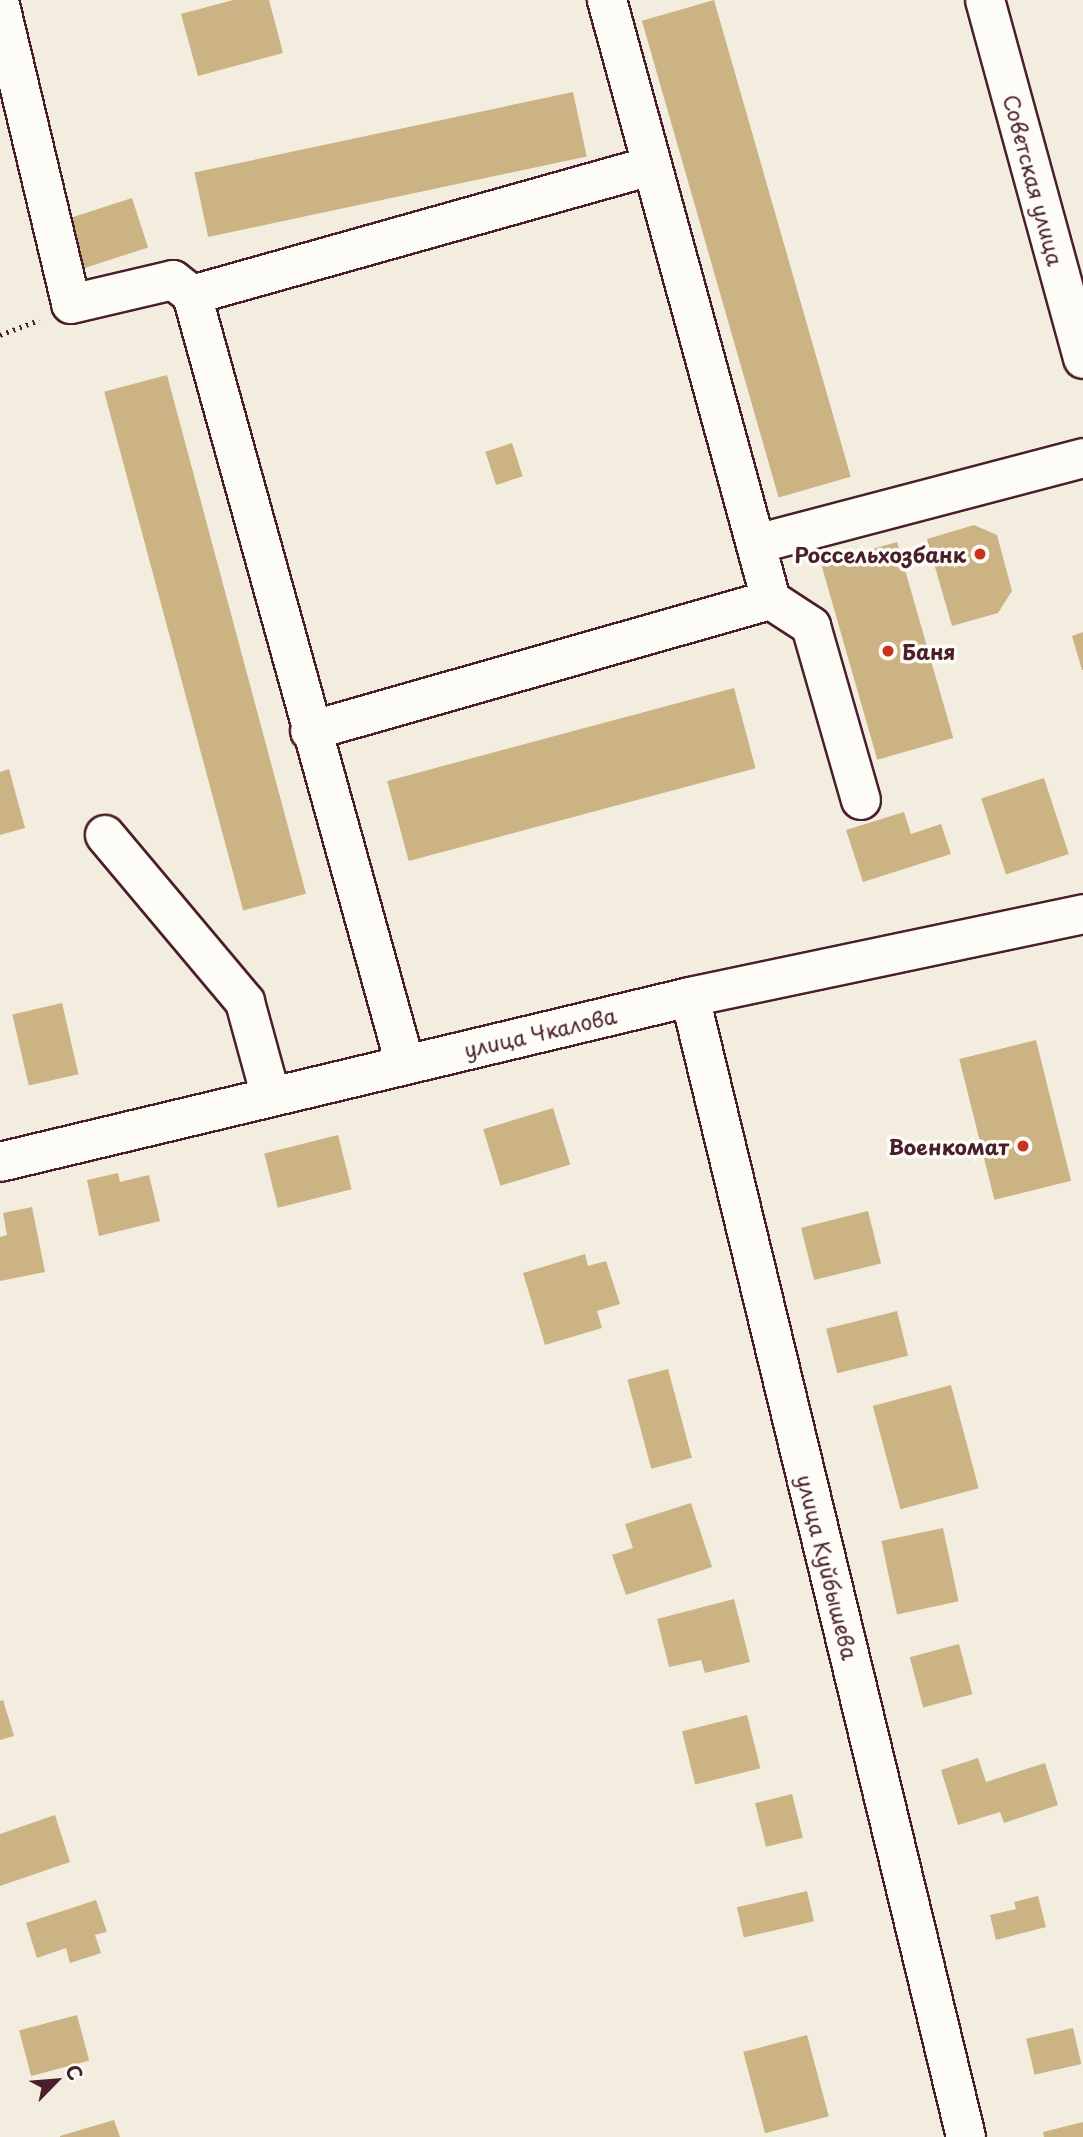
<!DOCTYPE html>
<meta charset="utf-8">
<style>
body{margin:0}
#map{position:relative;width:1083px;height:2137px;overflow:hidden;background:#f3ede0;font-family:"Playpen Sans",sans-serif}
div>[style]{position:absolute}
.building>*{inset:0;background:#ccb383;transform-origin:0 0}
.path>*{height:4.5px;margin-top:-2.25px;transform-origin:0;background:repeating-linear-gradient(90deg,#4a1f2b 0 2px,transparent 0 7px)}
.roads{filter:drop-shadow(2px 0 #4a1f2b) drop-shadow(-2px 0 #4a1f2b) drop-shadow(0 2px #4a1f2b) drop-shadow(0 -2px #4a1f2b)}
.minor>*{height:38px;margin:-19px;padding:0 19px;transform-origin:19px;border-radius:19px;background:#fdfcf7}
.dots>*{width:19px;height:19px;translate:-50% -50%;box-sizing:border-box;border:4px solid #fdfcf7;border-radius:50%}
span{translate:-50% -50%;white-space:nowrap;text-align:center;line-height:1.15;-webkit-text-stroke:7px #fdfcf7;paint-order:stroke}
.street-label{font-size:21px;color:#4a1f2b}
.poi-label{font-size:21px;color:#4a1f2b;font-weight:700}
.right{translate:-100% -50%;text-align:right}
.left{translate:0 -50%;text-align:left}
.north{position:absolute;left:21px;top:2046px;width:70px;height:70px;-webkit-text-stroke:5px #fdfcf7;paint-order:stroke;rotate:65deg;font-size:19px;font-weight:700;line-height:28px;text-align:center;color:#4a1f2b}
.north::after{content:'';display:block;margin:auto;width:24px;height:32px;background:#4a1f2b;clip-path:polygon(50% 0,100% 100%,50% 72%,0 100%)}
</style>
<div id="map">
<div class="building">
<i style="clip-path:polygon(233px 0,269px 0,283px 53px,198px 76px,181px 14px)"></i>
<i style="left:714px;top:0;width:496px;height:75px;rotate:74deg"></i>
<i style="left:573px;top:92px;width:66px;height:387px;rotate:78deg"></i>
<i style="left:132px;top:198px;width:52px;height:74px;rotate:72deg"></i>
<i style="left:167px;top:375px;width:537px;height:65px;rotate:75deg"></i>
<i style="left:512px;top:443px;width:35px;height:28px;rotate:72deg"></i>
<i style="clip-path:polygon(974px 525px,997px 535px,1012px 591px,998px 613px,952px 626px,927px 539px)"></i>
<i style="left:897px;top:542px;width:204px;height:79px;rotate:74deg"></i>
<i style="clip-path:polygon(1083px 632px,1083px 670px,1082px 670px,1072px 636px)"></i>
<i style="left:734px;top:688px;width:83px;height:359px;rotate:75deg"></i>
<i style="clip-path:polygon(9px 769px,25px 828px,0 835px,0 772px)"></i>
<i style="left:1044px;top:778px;width:80px;height:66px;rotate:72deg"></i>
<i style="clip-path:polygon(904px 812px,911px 834px,941px 824px,951px 854px,863px 882px,846px 830px)"></i>
<i style="left:62px;top:1003px;width:73px;height:51px;rotate:77deg"></i>
<i style="left:1036px;top:1040px;width:145px;height:79px;rotate:76deg"></i>
<i style="left:553px;top:1108px;width:59px;height:73px;rotate:73deg"></i>
<i style="left:338px;top:1135px;width:56px;height:76px;rotate:76deg"></i>
<i style="clip-path:polygon(118px 1173px,120px 1182px,149px 1175px,160px 1221px,99px 1236px,87px 1180px)"></i>
<i style="clip-path:polygon(32px 1207px,45px 1272px,0 1281px,0 1237px,7px 1235px,3px 1213px)"></i>
<i style="left:868px;top:1211px;width:54px;height:69px;rotate:76deg"></i>
<i style="clip-path:polygon(585px 1254px,588px 1266px,606px 1261px,620px 1304px,597px 1311px,602px 1328px,545px 1345px,523px 1273px)"></i>
<i style="left:897px;top:1311px;width:46px;height:73px;rotate:76deg"></i>
<i style="left:668px;top:1369px;width:92px;height:42px;rotate:75deg"></i>
<i style="left:951px;top:1385px;width:107px;height:81px;rotate:75deg"></i>
<i style="clip-path:polygon(691px 1503px,712px 1567px,626px 1595px,612px 1555px,633px 1548px,625px 1524px)"></i>
<i style="left:943px;top:1528px;width:75px;height:63px;rotate:78deg"></i>
<i style="clip-path:polygon(734px 1599px,750px 1662px,705px 1673px,701px 1660px,669px 1667px,657px 1619px)"></i>
<i style="left:959px;top:1644px;width:52px;height:51px;rotate:75deg"></i>
<i style="clip-path:polygon(3px 1700px,14px 1736px,0 1740px,0 1701px)"></i>
<i style="left:747px;top:1715px;width:55px;height:67px;rotate:76deg"></i>
<i style="clip-path:polygon(978px 1758px,986px 1782px,1045px 1763px,1058px 1805px,1004px 1823px,1000px 1812px,958px 1825px,941px 1770px)"></i>
<i style="left:792px;top:1794px;width:45px;height:38px;rotate:76deg"></i>
<i style="clip-path:polygon(55px 1815px,70px 1862px,0 1886px,0 1834px)"></i>
<i style="left:807px;top:1891px;width:31px;height:72px;rotate:77deg"></i>
<i style="clip-path:polygon(1038px 1896px,1046px 1927px,996px 1940px,990px 1915px,1016px 1909px,1014px 1902px)"></i>
<i style="clip-path:polygon(96px 1900px,107px 1932px,95px 1935px,101px 1953px,70px 1963px,66px 1948px,37px 1958px,26px 1923px)"></i>
<i style="left:77px;top:2015px;width:47px;height:60px;rotate:75deg"></i>
<i style="left:1073px;top:2028px;width:37px;height:48px;rotate:77deg"></i>
<i style="left:807px;top:2035px;width:84px;height:66px;rotate:75deg"></i>
<i style="clip-path:polygon(114px 2120px,120px 2137px,60px 2137px,60px 2136px)"></i>
<i style="clip-path:polygon(1083px 2122px,1083px 2137px,1044px 2137px,1043px 2132px)"></i>
</div>
<div class="path">
<i style="left:0;top:335px;width:42px;rotate:-21deg"></i>
</div>
<div class="roads">
<div class="minor">
<i style="left:985px;top:0;width:372px;rotate:74.7deg"></i>
<i style="left:0;top:5px;width:307px;rotate:76.6deg"></i>
<i style="left:71px;top:304px;width:105px;rotate:-13.2deg"></i>
<i style="left:173px;top:280px;width:24px;rotate:38deg"></i>
<i style="left:192px;top:295px;width:798px;rotate:74.52deg"></i>
<i style="left:192px;top:295px;width:478px;rotate:-15.7deg"></i>
<i style="left:756px;top:544px;width:338px;rotate:-14.7deg"></i>
<i style="left:771px;top:600px;width:48px;rotate:33deg"></i>
<i style="left:811px;top:626px;width:181px;rotate:74deg"></i>
<i style="left:310px;top:731px;width:479px;rotate:-15.9deg"></i>
<i style="left:771px;top:600px;width:622px;rotate:-105.29deg"></i>
<i style="left:105px;top:835px;width:218px;rotate:50deg"></i>
<i style="left:245px;top:1002px;width:98px;rotate:74.7deg"></i>
<i style="left:690px;top:997px;width:1173px;rotate:76.39deg"></i>
<i style="left:0;top:1162px;width:709px;rotate:-13.45deg"></i>
<i style="left:690px;top:997px;width:402px;rotate:-11.9deg"></i>
</div>
</div>
<div class="dots">
<i style="left:980px;top:554px;background:#c8321e"></i>
<i style="left:888px;top:651px;background:#c8321e"></i>
<i style="left:1023px;top:1146px;background:#c8321e"></i>
</div>
<div class="street-label">
<span style="left:1034px;top:180px;rotate:75deg">Советская улица</span>
<span style="left:540px;top:1032px;rotate:-13deg">улица Чкалова</span>
<span style="left:828px;top:1567px;rotate:76deg">улица Куйбышева</span>
</div>
<div class="poi-label">
<span class="right" style="left:966px;top:554px">Россельхозбанк</span>
<span class="left" style="left:902px;top:651px">Баня</span>
<span class="right" style="left:1009px;top:1146px">Военкомат</span>
</div>
<div class="north">С</div>
</div>
